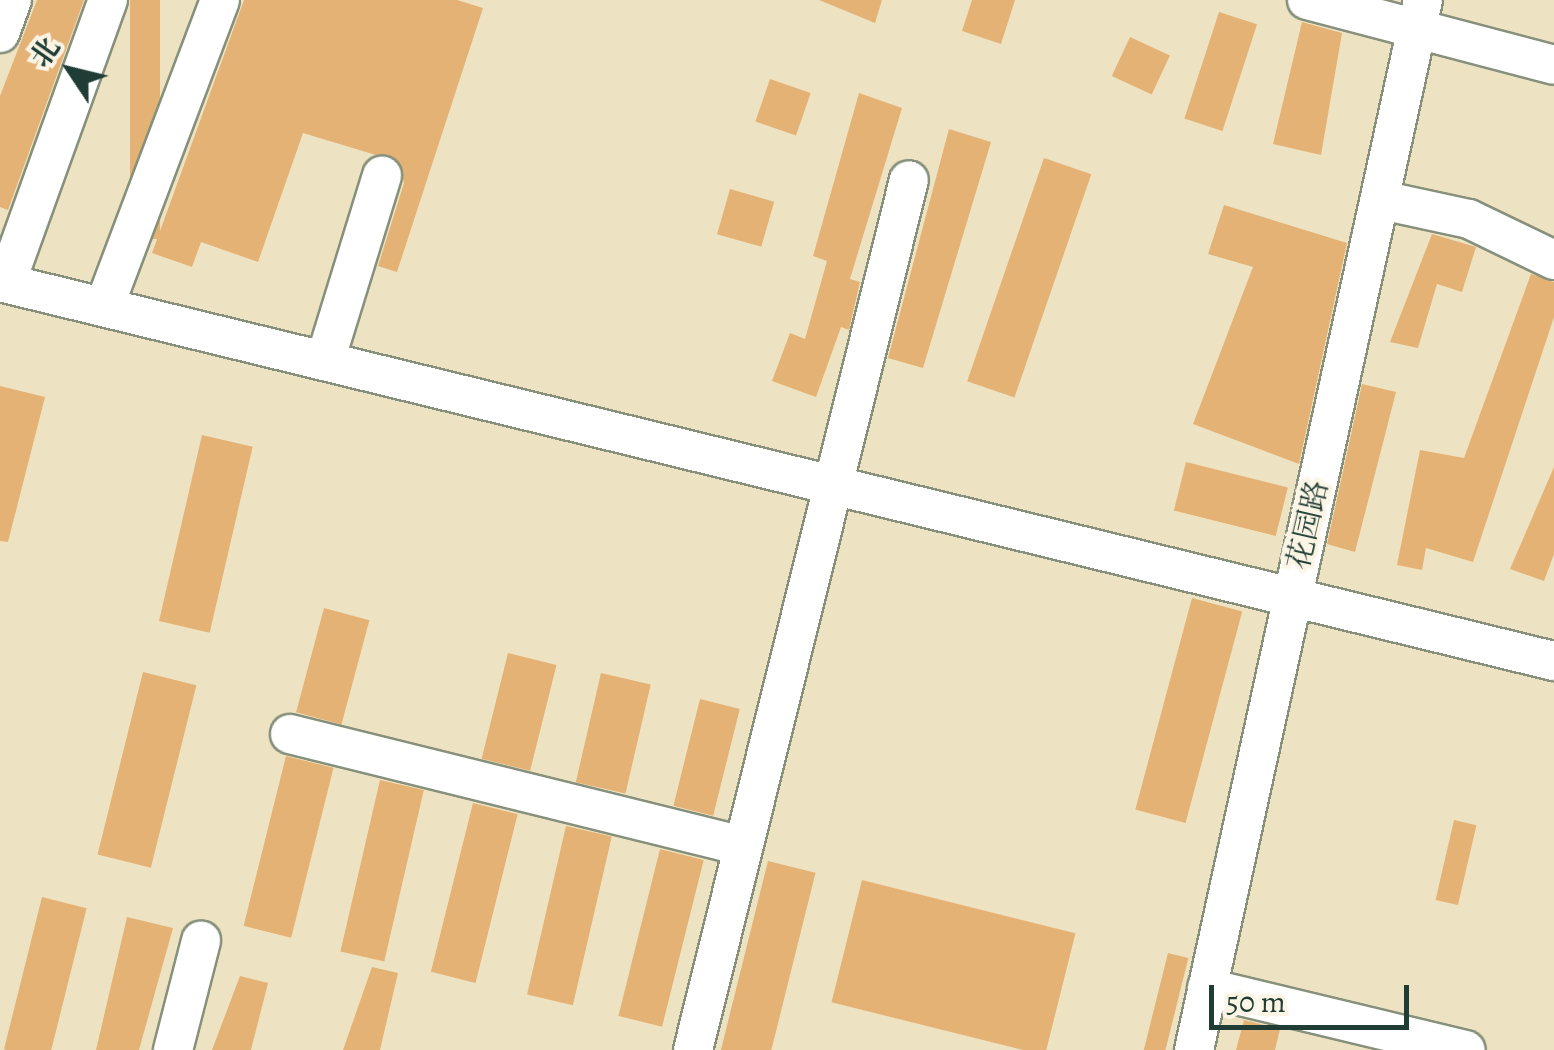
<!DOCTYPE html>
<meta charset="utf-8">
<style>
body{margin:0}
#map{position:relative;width:1554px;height:1050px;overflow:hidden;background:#ede3c2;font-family:Alegreya,"Noto Serif SC",serif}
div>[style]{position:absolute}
.building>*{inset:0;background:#e5b275;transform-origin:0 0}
.roads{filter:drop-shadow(2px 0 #86907b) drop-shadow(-2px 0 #86907b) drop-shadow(0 2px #86907b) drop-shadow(0 -2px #86907b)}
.minor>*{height:38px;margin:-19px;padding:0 19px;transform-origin:19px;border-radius:19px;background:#fff}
span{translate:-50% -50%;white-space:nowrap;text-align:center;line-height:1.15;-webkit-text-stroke:8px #fcf5e5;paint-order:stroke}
.street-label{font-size:30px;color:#1f3d34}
.north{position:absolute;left:20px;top:20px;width:100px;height:100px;-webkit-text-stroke:8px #fcf5e5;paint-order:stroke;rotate:305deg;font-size:28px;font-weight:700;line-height:40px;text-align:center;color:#1f3d34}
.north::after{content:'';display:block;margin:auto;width:35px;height:45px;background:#1f3d34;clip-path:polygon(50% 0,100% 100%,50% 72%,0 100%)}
.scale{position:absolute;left:1209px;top:985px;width:200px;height:45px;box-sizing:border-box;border:5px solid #1f3d34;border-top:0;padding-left:12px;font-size:30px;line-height:35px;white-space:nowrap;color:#1f3d34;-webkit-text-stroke:8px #fcf5e5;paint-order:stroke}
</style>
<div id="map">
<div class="building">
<i style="clip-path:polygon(37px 0,84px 0,8px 210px,0 207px,0 96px)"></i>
<i style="left:130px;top:0;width:30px;height:239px"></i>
<i style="clip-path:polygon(244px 0,457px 0,483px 8px,397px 272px,378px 266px,404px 183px,399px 162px,303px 133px,258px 262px,201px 242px,192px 267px,152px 253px)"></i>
<i style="clip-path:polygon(819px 0,882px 0,875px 23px)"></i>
<i style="clip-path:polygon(972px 0,1015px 0,1001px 44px,962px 31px)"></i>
<i style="left:1219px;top:12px;width:40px;height:112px;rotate:18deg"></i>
<i style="clip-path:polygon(1302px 22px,1342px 33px,1321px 155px,1273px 144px)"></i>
<i style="left:1130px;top:37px;width:44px;height:43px;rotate:25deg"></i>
<i style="left:770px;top:79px;width:43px;height:45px;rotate:19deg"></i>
<i style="clip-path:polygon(859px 93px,902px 108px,850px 279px,860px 282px,849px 330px,841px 327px,816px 397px,772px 381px,790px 333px,805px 339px,827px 261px,813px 256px)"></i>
<i style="clip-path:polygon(949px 129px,991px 142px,923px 368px,888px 358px)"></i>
<i style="left:1044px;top:158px;width:50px;height:236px;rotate:19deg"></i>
<i style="left:730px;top:189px;width:46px;height:47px;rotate:16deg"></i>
<i style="clip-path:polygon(1224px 205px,1347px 243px,1299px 464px,1193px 424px,1253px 267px,1208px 254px)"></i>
<i style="clip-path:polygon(1432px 234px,1476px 247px,1462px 292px,1437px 284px,1418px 348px,1390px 342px)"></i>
<i style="clip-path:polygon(1531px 274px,1554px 282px,1554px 317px,1473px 562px,1426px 548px,1422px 570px,1397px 565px,1420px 450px,1464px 458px)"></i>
<i style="clip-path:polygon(1362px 384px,1396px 392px,1355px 552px,1327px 544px)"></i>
<i style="clip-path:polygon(0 386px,45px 397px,8px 542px,0 541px)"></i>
<i style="left:202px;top:435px;width:52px;height:191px;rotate:13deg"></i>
<i style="left:1186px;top:462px;width:105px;height:50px;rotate:14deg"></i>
<i style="clip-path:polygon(1554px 467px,1554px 554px,1544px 581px,1510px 569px)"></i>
<i style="left:1192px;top:598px;width:52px;height:219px;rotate:15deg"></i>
<i style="left:324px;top:608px;width:47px;height:108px;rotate:15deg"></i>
<i style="left:508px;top:653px;width:50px;height:109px;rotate:14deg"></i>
<i style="left:143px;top:672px;width:55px;height:188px;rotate:14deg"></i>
<i style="left:601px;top:673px;width:51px;height:112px;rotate:13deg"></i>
<i style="left:700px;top:699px;width:41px;height:110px;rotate:14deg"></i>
<i style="left:286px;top:756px;width:49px;height:175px;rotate:14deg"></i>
<i style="left:380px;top:780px;width:45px;height:176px;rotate:13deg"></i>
<i style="left:473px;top:803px;width:46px;height:174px;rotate:14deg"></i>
<i style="left:1454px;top:820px;width:23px;height:82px;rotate:13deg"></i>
<i style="left:566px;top:826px;width:47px;height:173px;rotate:13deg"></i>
<i style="left:660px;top:849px;width:45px;height:172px;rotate:14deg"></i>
<i style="left:768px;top:861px;width:49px;height:195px;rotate:14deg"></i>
<i style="left:862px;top:880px;width:220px;height:126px;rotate:14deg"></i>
<i style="left:42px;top:897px;width:46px;height:157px;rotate:14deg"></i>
<i style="clip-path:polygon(127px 917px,173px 928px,139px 1050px,96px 1050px)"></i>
<i style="left:1168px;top:953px;width:21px;height:100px;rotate:14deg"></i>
<i style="clip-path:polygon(372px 967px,398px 973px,380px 1050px,343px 1050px)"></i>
<i style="clip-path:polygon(240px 976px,268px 983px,251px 1050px,212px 1050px)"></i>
<i style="clip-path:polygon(1244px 1020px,1280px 1029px,1275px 1050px,1236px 1050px)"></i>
</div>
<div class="roads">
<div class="minor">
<i style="left:1307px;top:0;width:255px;rotate:14.7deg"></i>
<i style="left:0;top:33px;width:35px;rotate:-70deg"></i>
<i style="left:1381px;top:200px;width:90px;rotate:12.2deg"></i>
<i style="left:1469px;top:219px;width:94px;rotate:25.8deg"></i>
<i style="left:0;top:282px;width:1600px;rotate:13.71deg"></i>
<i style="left:6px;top:283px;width:301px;rotate:-70.2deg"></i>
<i style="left:104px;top:307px;width:328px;rotate:-69.3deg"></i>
<i style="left:325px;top:361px;width:194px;rotate:-72.9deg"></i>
<i style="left:290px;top:734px;width:466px;rotate:13.9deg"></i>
<i style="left:1207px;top:988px;width:266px;rotate:13.5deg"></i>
<i style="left:173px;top:1050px;width:113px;rotate:-75.6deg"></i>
<i style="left:693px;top:1050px;width:896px;rotate:-76.06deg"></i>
<i style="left:1194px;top:1050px;width:1075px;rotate:-77.7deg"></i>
</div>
</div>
<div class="street-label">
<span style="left:1308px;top:525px;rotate:-77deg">花园路</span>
</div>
<div class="north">北</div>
<div class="scale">50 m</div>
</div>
